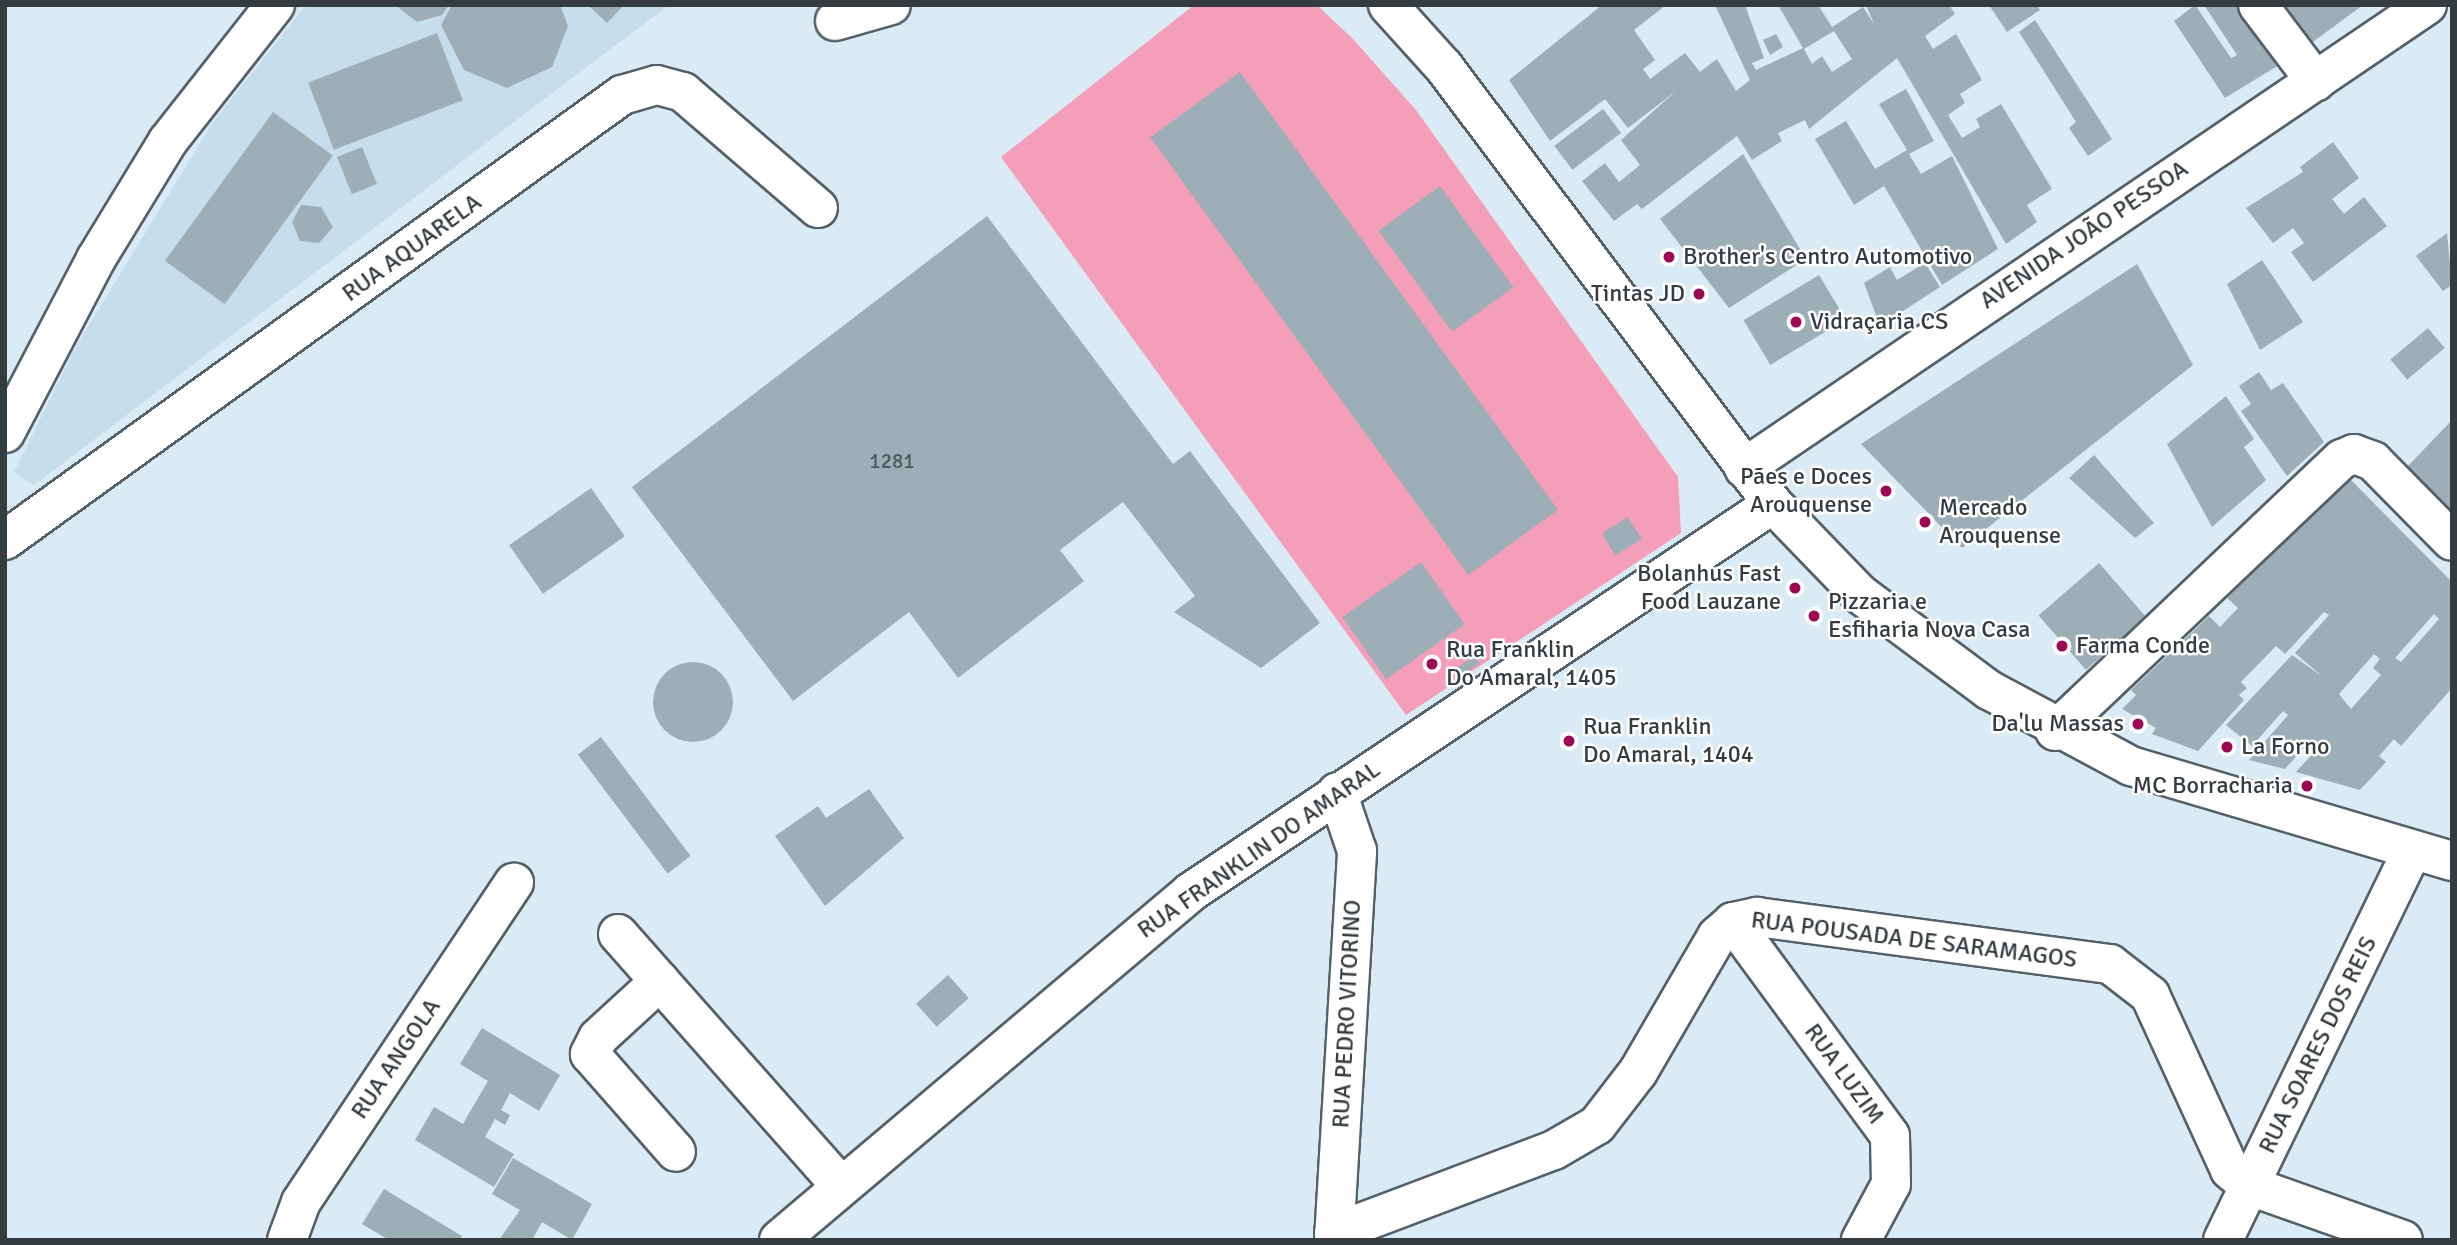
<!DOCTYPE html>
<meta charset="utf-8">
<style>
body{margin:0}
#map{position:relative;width:2457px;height:1245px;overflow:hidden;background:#daebf5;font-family:Signika,sans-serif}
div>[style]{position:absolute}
.built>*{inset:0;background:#c6deec}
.green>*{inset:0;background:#f49eb9}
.building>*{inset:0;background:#9eaeb7;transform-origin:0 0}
.round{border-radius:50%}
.roads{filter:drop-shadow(2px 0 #53616a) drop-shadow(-2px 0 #53616a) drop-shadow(0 2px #53616a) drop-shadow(0 -2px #53616a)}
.minor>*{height:38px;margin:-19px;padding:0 19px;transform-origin:19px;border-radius:19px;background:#fff}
.major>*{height:38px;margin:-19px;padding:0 19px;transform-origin:19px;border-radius:19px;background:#fff}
.dots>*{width:19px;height:19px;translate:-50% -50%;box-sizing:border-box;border:4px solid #fff;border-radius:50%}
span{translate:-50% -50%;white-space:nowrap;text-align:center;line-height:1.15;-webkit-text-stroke:5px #fff;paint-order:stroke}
.number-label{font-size:21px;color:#4f585e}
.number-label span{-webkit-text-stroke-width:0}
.street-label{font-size:24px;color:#353c40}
.poi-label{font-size:24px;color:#353c40}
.left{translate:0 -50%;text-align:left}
.right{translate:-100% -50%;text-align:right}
.frame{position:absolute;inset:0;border:7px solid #353c40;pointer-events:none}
</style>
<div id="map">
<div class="built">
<i style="clip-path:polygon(306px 5px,669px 5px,34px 485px,14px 472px,76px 346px,213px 122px)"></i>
</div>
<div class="green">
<i style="clip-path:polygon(1194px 5px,1317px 5px,1354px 40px,1416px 110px,1678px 477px,1681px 533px,1406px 715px,1001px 157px)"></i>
</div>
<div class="building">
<i style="clip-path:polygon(395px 5px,449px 5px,442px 15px,417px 22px)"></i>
<i style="clip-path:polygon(452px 5px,560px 5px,568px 26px,552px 67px,507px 88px,464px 70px,441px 25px)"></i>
<i style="clip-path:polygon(588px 5px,624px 5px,607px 23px)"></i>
<i style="clip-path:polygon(evenodd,1602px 5px,1666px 5px,1634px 30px,1655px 60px,1643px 69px,1650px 79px,1685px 53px,1700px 72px,1717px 59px,1736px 91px,1750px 80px,1715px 5px,1745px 5px,1764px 58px,1752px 63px,1756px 70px,1803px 48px,1778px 5px,1818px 5px,1832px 27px,1863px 7px,1874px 24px,1866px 5px,1949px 5px,1955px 14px,1925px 36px,1933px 49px,1956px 34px,1982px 80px,1960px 94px,1965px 103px,1948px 115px,1962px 138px,1980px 127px,1976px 119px,2001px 104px,2052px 189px,2027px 205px,2037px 222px,2006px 244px,1897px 58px,1809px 129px,1805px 120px,1778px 133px,1782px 141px,1752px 160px,1737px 136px,1642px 209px,1637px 204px,1614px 221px,1582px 181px,1605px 163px,1619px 182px,1640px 165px,1621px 140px,1676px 91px,1628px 128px,1605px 99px,1550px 141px,1509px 80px,1602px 5px,1834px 31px,1852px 59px,1832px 72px,1822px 56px,1812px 64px,1804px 49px,1834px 31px)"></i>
<i style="clip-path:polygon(1989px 5px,2037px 5px,2040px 10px,2007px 32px)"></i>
<i style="clip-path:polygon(2195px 5px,2231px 58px,2237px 55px,2204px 5px,2237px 5px,2279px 65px,2225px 98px,2174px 21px)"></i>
<i style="clip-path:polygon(2275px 5px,2363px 5px,2302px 50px)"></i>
<i style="clip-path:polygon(2035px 20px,2112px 139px,2088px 156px,2069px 128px,2076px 122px,2019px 32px)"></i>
<i style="left:437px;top:33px;width:72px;height:138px;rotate:69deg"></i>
<i style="clip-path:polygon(1776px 34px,1783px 47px,1770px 55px,1763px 40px)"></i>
<i style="left:1240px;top:72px;width:541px;height:111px;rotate:54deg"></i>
<i style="clip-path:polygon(1906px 89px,1934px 141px,1909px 154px,1921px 174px,1952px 156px,1998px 249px,1942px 285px,1884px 186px,1854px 205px,1815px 139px,1846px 121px,1875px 169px,1907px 150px,1879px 104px)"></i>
<i style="left:1603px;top:109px;width:30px;height:61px;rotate:53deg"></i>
<i style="left:273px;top:112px;width:74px;height:184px;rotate:36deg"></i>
<i style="clip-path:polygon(2333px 142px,2359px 178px,2332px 199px,2344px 214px,2364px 197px,2387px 226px,2313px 282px,2291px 252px,2304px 243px,2293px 228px,2273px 243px,2246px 208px,2303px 172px,2300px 167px)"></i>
<i style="left:362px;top:147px;width:40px;height:27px;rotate:68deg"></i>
<i style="clip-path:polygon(1743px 154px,1806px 259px,1729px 308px,1660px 219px)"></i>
<i style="left:1440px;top:186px;width:125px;height:76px;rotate:54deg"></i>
<i style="clip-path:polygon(301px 205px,321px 207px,333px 227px,319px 243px,300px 241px,292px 222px)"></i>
<i style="clip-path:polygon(987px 216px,1173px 464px,1190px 451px,1320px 623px,1261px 668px,1174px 612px,1195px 596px,1123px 502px,1060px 550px,1084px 581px,958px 678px,909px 612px,793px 701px,632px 487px)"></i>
<i style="clip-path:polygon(2447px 233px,2452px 285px,2443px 291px,2416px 256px)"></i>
<i style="clip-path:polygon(2262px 260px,2303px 322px,2260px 350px,2227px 284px)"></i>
<i style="clip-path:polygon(1925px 263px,1940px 287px,1880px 326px,1864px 283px,1890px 267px,1897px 280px)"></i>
<i style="clip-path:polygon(2137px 264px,2193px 365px,1962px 548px,1861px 444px)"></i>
<i style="left:1819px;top:275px;width:52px;height:88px;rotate:59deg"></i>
<i style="left:2428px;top:328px;width:26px;height:49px;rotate:50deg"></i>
<i style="clip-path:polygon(2259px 372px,2271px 390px,2283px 383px,2324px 442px,2287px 476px,2241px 411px,2251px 404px,2239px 386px)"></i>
<i style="clip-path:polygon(2226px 396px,2254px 439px,2244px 447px,2266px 480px,2212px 527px,2167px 444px)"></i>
<i style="clip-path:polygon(2452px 420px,2452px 520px,2406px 468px)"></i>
<i style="clip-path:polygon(2094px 455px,2154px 523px,2135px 538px,2069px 478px)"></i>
<i style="clip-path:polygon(evenodd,2349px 478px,2452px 582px,2452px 688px,2401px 746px,2394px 739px,2379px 756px,2386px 762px,2360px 790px,2296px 772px,2317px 749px,2308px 743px,2285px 769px,2249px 760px,2288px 715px,2283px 711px,2252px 746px,2226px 725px,2292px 655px,2323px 677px,2295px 653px,2329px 615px,2324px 612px,2285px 654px,2276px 646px,2241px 682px,2247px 688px,2239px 695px,2244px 700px,2198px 751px,2152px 734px,2156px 728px,2122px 709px,2136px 695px,2131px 690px,2209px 616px,2220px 627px,2238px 608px,2227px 598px,2349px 478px,2434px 614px,2439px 619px,2401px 662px,2395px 658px,2434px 614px,2349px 478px,2374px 654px,2380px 659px,2373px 668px,2381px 675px,2351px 709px,2339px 694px,2374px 654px)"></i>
<i style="left:591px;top:488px;width:59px;height:100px;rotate:55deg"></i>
<i style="left:1628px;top:517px;width:26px;height:31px;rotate:58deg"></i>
<i style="left:1421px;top:562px;width:76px;height:96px;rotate:55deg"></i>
<i style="left:2099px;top:563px;width:72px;height:80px;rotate:49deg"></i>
<i style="left:1475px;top:656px;width:9px;height:25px;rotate:58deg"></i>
<i class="round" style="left:653px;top:662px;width:80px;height:80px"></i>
<i style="left:601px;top:737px;width:149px;height:29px;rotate:53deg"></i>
<i style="clip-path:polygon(869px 789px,904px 838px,825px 906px,775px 836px,818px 806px,826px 818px)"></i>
<i style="left:948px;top:975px;width:31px;height:43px;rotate:48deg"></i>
<i style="clip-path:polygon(482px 1028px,560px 1075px,539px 1111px,510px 1093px,501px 1110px,510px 1115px,505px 1125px,495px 1119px,485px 1137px,514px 1154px,494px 1187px,415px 1140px,434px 1107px,463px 1124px,468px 1115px,488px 1081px,460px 1064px)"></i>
<i style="clip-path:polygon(513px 1158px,592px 1204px,572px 1240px,542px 1222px,532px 1240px,499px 1240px,520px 1210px,492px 1194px)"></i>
<i style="clip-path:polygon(384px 1189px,462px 1236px,460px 1240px,389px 1240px,362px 1224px)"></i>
</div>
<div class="roads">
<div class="minor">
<i style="left:2258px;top:5px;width:96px;rotate:53deg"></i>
<i style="left:835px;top:21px;width:58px;rotate:-15.9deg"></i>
<i style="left:5px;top:433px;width:196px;rotate:-62.4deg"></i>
<i style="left:96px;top:259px;width:138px;rotate:-58.6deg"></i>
<i style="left:168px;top:141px;width:173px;rotate:-51.8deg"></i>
<i style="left:1744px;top:468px;width:825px;rotate:-34.13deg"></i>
<i style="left:5px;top:540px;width:761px;rotate:-35.8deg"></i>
<i style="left:622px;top:95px;width:36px;rotate:-16deg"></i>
<i style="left:657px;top:85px;width:27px;rotate:15deg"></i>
<i style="left:683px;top:92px;width:178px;rotate:40.7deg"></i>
<i style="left:2055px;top:731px;width:395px;rotate:-43.5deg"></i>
<i style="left:2342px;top:459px;width:13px;rotate:-23deg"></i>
<i style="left:2354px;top:454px;width:20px;rotate:20deg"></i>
<i style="left:2373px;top:461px;width:112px;rotate:45.4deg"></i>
<i style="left:1733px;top:922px;width:265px;rotate:53.7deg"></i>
<i style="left:1890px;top:1136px;width:48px;rotate:88.8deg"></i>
<i style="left:1891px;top:1184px;width:64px;rotate:118.2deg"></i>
<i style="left:618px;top:934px;width:334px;rotate:48.5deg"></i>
<i style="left:660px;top:981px;width:84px;rotate:137.4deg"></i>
<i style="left:598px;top:1038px;width:18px;rotate:117deg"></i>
<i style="left:590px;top:1054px;width:130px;rotate:48.7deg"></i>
<i style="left:1334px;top:1233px;width:235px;rotate:-20.7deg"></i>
<i style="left:1554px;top:1150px;width:50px;rotate:-30.2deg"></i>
<i style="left:1597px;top:1125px;width:67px;rotate:-52.3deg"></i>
<i style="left:1638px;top:1072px;width:157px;rotate:-59.8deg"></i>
<i style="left:1717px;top:936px;width:21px;rotate:-41deg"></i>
<i style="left:1733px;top:922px;width:25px;rotate:-12deg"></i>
<i style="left:1757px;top:917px;width:356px;rotate:7.6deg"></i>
<i style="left:2110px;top:964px;width:51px;rotate:37.8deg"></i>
<i style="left:2150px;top:995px;width:192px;rotate:65.4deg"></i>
<i style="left:2230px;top:1170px;width:26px;rotate:39deg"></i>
<i style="left:2250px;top:1186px;width:162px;rotate:19.4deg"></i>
<i style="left:287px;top:1240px;width:40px;rotate:-69.8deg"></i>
<i style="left:301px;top:1202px;width:384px;rotate:-56.3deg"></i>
<i style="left:779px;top:1240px;width:539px;rotate:-40.19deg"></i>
<i style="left:1191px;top:892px;width:699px;rotate:-33.69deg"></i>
<i style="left:1334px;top:1240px;width:390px;rotate:-86.6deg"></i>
<i style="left:1357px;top:851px;width:62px;rotate:-108.7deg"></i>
<i style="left:2223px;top:1240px;width:433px;rotate:-64.1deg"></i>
</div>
<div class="major">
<i style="left:1388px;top:5px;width:84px;rotate:47.9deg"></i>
<i style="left:1444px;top:67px;width:547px;rotate:53.03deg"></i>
<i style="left:1773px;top:504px;width:125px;rotate:46deg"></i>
<i style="left:1860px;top:594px;width:161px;rotate:36.7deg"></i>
<i style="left:1989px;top:690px;width:161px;rotate:28.2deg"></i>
<i style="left:2131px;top:766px;width:335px;rotate:16.5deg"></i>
</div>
</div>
<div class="dots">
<i style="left:1669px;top:257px;background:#9d0853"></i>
<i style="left:1699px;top:294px;background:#9d0853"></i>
<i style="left:1796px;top:322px;background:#9d0853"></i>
<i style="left:1886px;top:491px;background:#9d0853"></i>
<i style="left:1925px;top:522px;background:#9d0853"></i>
<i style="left:1795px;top:588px;background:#9d0853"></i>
<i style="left:1814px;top:616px;background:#9d0853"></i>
<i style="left:2062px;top:646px;background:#9d0853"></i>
<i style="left:1432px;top:664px;background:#9d0853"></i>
<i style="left:2138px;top:724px;background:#9d0853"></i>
<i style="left:1569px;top:741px;background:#9d0853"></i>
<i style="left:2227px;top:747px;background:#9d0853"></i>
<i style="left:2307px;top:786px;background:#9d0853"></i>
</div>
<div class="number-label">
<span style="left:892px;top:461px">1281</span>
</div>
<div class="street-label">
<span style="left:2084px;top:235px;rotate:-34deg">AVENIDA JOÃO PESSOA</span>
<span style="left:412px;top:248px;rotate:-36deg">RUA AQUARELA</span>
<span style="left:1259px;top:850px;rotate:-35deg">RUA FRANKLIN DO AMARAL</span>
<span style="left:1914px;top:940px;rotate:7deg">RUA POUSADA DE SARAMAGOS</span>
<span style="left:1347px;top:1014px;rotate:-87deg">RUA PEDRO VITORINO</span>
<span style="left:2318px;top:1045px;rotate:-64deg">RUA SOARES DOS REIS</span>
<span style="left:396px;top:1059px;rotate:-56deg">RUA ANGOLA</span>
<span style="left:1844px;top:1074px;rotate:54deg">RUA LUZIM</span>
</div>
<div class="poi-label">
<span class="left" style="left:1683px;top:257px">Brother's Centro Automotivo</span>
<span class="right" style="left:1685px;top:294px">Tintas JD</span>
<span class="left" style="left:1810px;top:322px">Vidraçaria CS</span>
<span class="right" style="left:1872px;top:491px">Pães e Doces<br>Arouquense</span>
<span class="left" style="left:1939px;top:522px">Mercado<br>Arouquense</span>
<span class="right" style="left:1781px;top:588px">Bolanhus Fast<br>Food Lauzane</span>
<span class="left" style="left:1828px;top:616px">Pizzaria e<br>Esfiharia Nova Casa</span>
<span class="left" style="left:2076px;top:646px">Farma Conde</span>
<span class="left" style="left:1446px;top:664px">Rua Franklin<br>Do Amaral, 1405</span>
<span class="right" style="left:2124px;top:724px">Da'lu Massas</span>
<span class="left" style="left:1583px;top:741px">Rua Franklin<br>Do Amaral, 1404</span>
<span class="left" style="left:2241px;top:747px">La Forno</span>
<span class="right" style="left:2293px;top:786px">MC Borracharia</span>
</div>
<div class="frame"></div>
</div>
